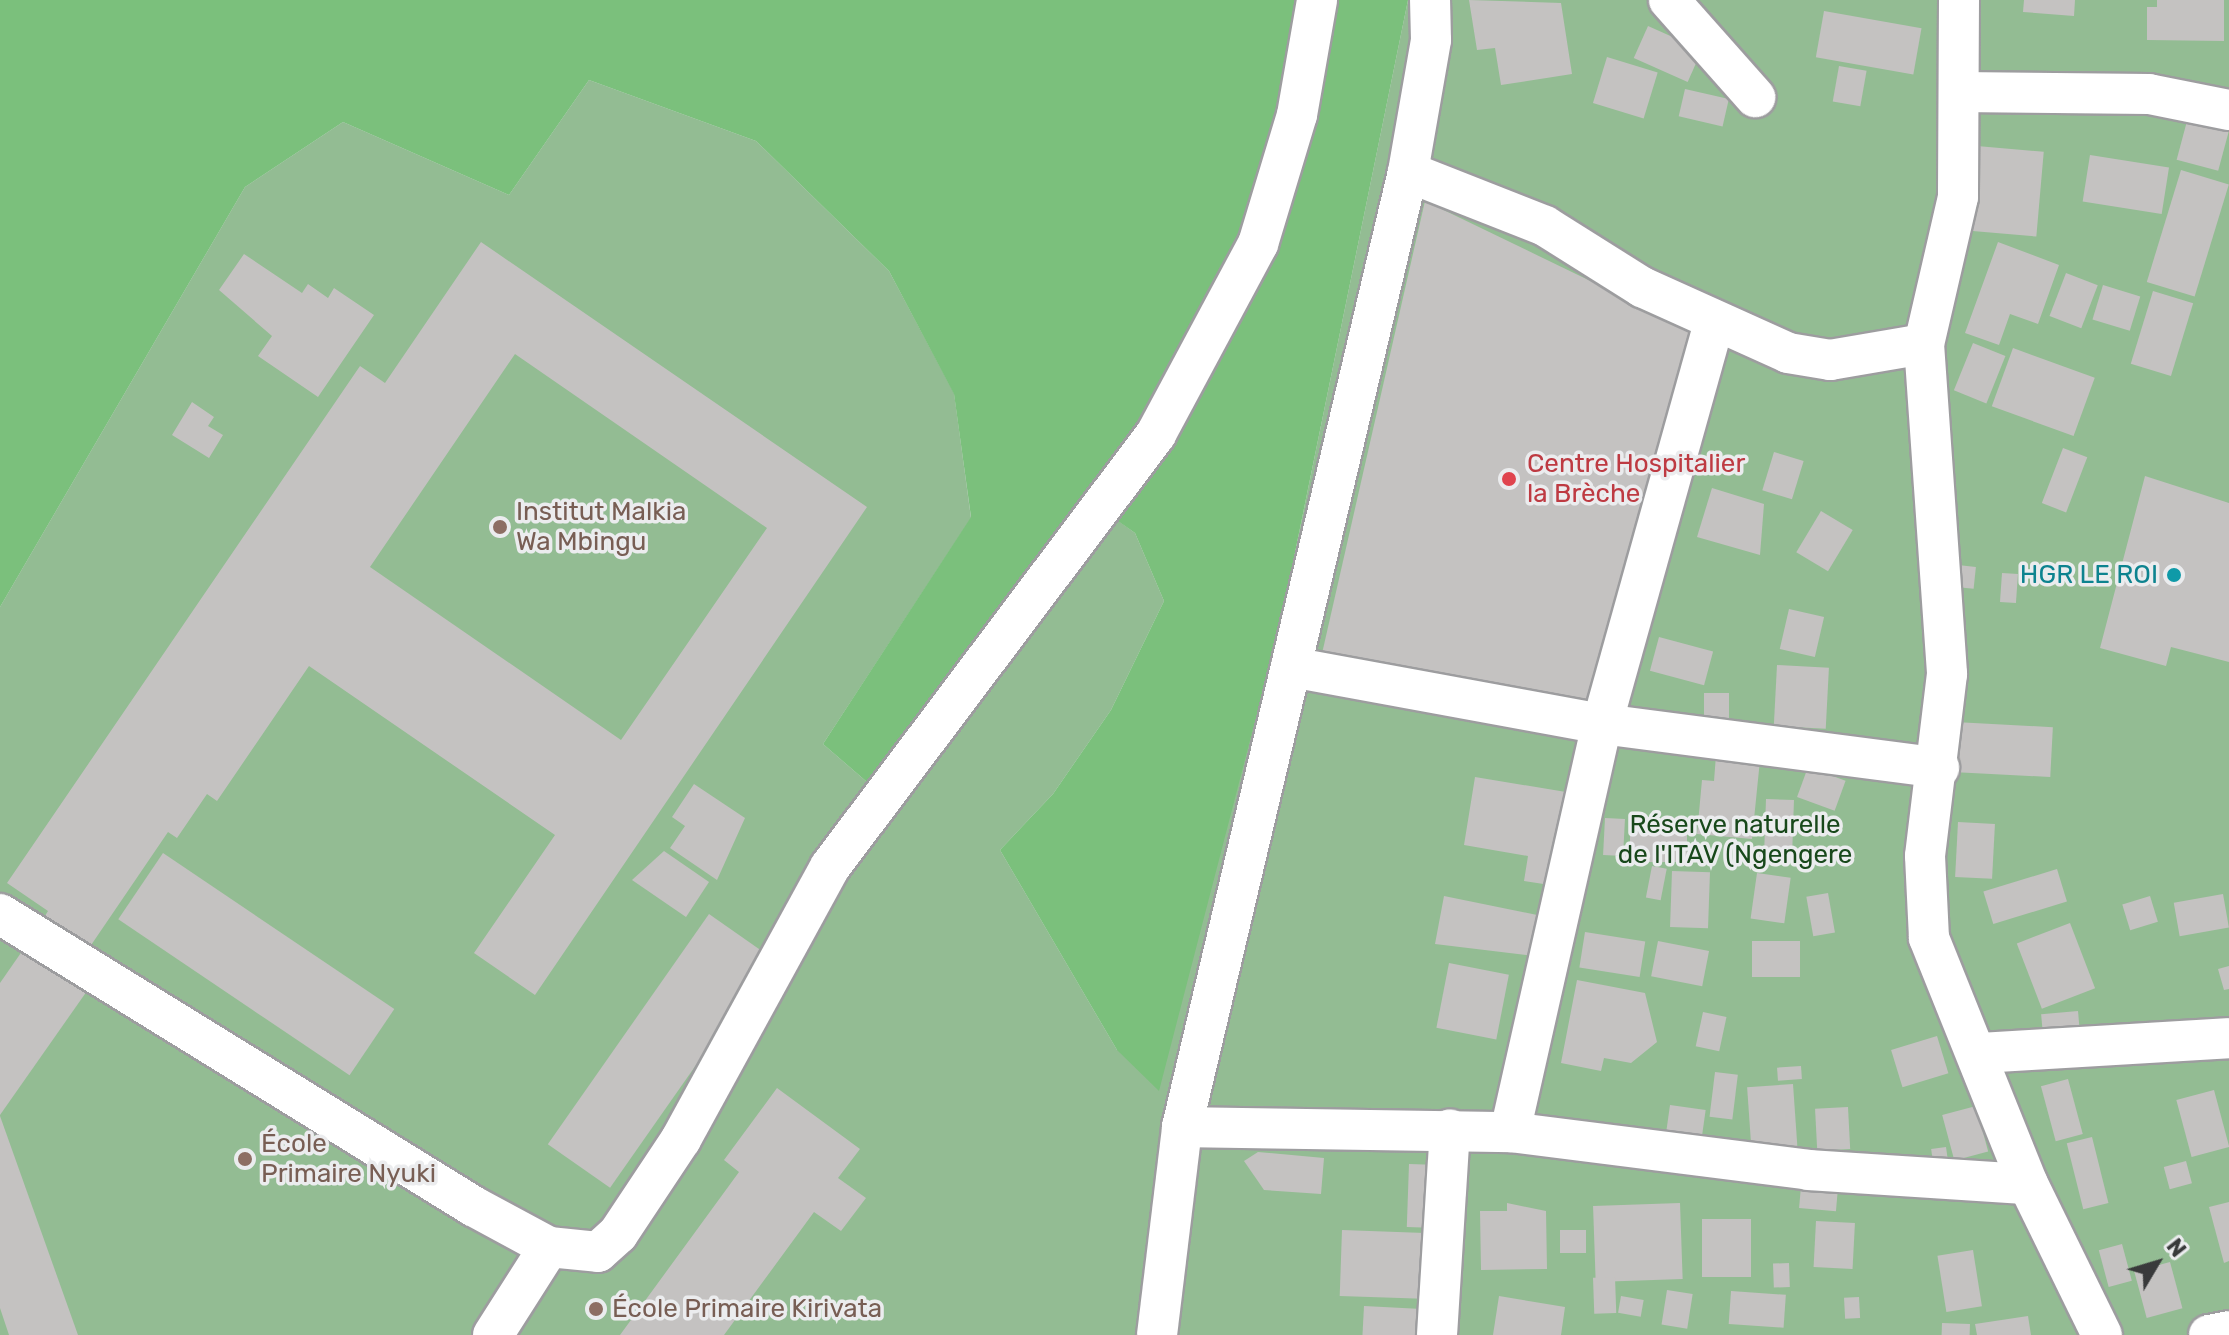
<!DOCTYPE html>
<meta charset="utf-8">
<style>
body{margin:0}
#map{position:relative;width:2229px;height:1335px;overflow:hidden;background:#dedfe1;font-family:Rubik,sans-serif}
div>[style]{position:absolute}
.green>*{inset:0;background:#93bc93}
.forest>*{inset:0;background:#7bc07c}
.building>*{inset:0;background:#c4c2c1;transform-origin:0 0}
.roads{filter:drop-shadow(2px 0 #9d9d9f) drop-shadow(-2px 0 #9d9d9f) drop-shadow(0 2px #9d9d9f) drop-shadow(0 -2px #9d9d9f)}
.minor>*{height:40px;margin:-20px;padding:0 20px;transform-origin:20px;border-radius:20px;background:#fff}
.dots>*{width:22px;height:22px;translate:-50% -50%;box-sizing:border-box;border:4px solid #ebecee;border-radius:50%}
span{translate:-50% -50%;white-space:nowrap;text-align:center;line-height:1.15;-webkit-text-stroke:7px #ebecee;paint-order:stroke}
.health-label{font-size:26px;color:#be3a42}
.left{translate:0 -50%;text-align:left}
.education-label{font-size:26px;color:#785e54}
.culture-label{font-size:26px;color:#0d838f}
.right{translate:-100% -50%;text-align:right}
.park-label{font-size:26px;color:#18481b}
.north{position:absolute;left:2117px;top:1223px;width:80px;height:80px;-webkit-text-stroke:6px #ebecee;paint-order:stroke;rotate:52deg;font-size:22px;font-weight:700;line-height:32px;text-align:center;color:#393a3b}
.north::after{content:'';display:block;margin:auto;width:28px;height:36px;background:#393a3b;clip-path:polygon(50% 0,100% 100%,50% 72%,0 100%)}
</style>
<div id="map">
<div class="green">
<i style="clip-path:polygon(1408px 0,2229px 0,2229px 1335px,0 1335px,0 607px,245px 187px,343px 122px,509px 195px,589px 80px,756px 141px,889px 271px,954px 393px,971px 518px,823px 744px,867px 782px,1091px 501px,1135px 533px,1164px 601px,1111px 710px,1053px 794px,1000px 850px,1117px 1050px,1281px 621px)"></i>
</div>
<div class="forest">
<i style="clip-path:polygon(0 0,1408px 0,1281px 621px,1159px 1091px,1117px 1050px,1000px 850px,1053px 794px,1111px 710px,1164px 601px,1135px 533px,1091px 502px,867px 782px,823px 744px,971px 517px,954px 394px,889px 271px,756px 141px,589px 80px,509px 195px,343px 122px,245px 187px,0 607px)"></i>
</div>
<div class="building">
<i style="clip-path:polygon(1469px 0,1561px 3px,1572px 74px,1501px 85px,1495px 48px,1477px 50px)"></i>
<i style="clip-path:polygon(2024px 0,2075px 0,2074px 16px,2023px 12px)"></i>
<i style="clip-path:polygon(2157px 0,2224px 0,2224px 41px,2147px 40px,2147px 7px,2157px 7px)"></i>
<i style="left:1824px;top:11px;width:99px;height:47px;rotate:10deg"></i>
<i style="left:1648px;top:26px;width:59px;height:35px;rotate:24deg"></i>
<i style="left:1607px;top:57px;width:53px;height:48px;rotate:17deg"></i>
<i style="left:1839px;top:66px;width:28px;height:36px;rotate:10deg"></i>
<i style="left:1685px;top:89px;width:45px;height:28px;rotate:13deg"></i>
<i style="left:2187px;top:121px;width:43px;height:40px;rotate:15deg"></i>
<i style="left:1977px;top:146px;width:67px;height:85px;rotate:5deg"></i>
<i style="left:2090px;top:155px;width:80px;height:47px;rotate:9deg"></i>
<i style="left:2181px;top:170px;width:50px;height:117px;rotate:17deg"></i>
<i style="clip-path:polygon(1425px 201px,1696px 332px,1593px 704px,1321px 658px)"></i>
<i style="clip-path:polygon(evenodd,481px 242px,867px 507px,535px 995px,474px 953px,555px 835px,309px 666px,217px 801px,207px 794px,177px 838px,168px 832px,85px 954px,40px 924px,48px 911px,7px 883px,360px 366px,385px 383px,481px 242px,515px 354px,767px 528px,621px 740px,370px 567px,515px 354px)"></i>
<i style="clip-path:polygon(1998px 242px,2059px 265px,2038px 324px,2010px 314px,1999px 345px,1965px 333px)"></i>
<i style="clip-path:polygon(244px 254px,302px 293px,308px 284px,328px 298px,334px 288px,374px 315px,318px 397px,258px 356px,272px 336px,219px 290px)"></i>
<i style="left:2066px;top:273px;width:34px;height:46px;rotate:21deg"></i>
<i style="left:2103px;top:285px;width:39px;height:36px;rotate:17deg"></i>
<i style="left:2153px;top:291px;width:42px;height:76px;rotate:17deg"></i>
<i style="left:1973px;top:343px;width:35px;height:51px;rotate:22deg"></i>
<i style="left:2013px;top:348px;width:87px;height:62px;rotate:20deg"></i>
<i style="clip-path:polygon(192px 402px,214px 417px,208px 426px,223px 435px,209px 458px,172px 435px)"></i>
<i style="left:2063px;top:448px;width:26px;height:59px;rotate:21deg"></i>
<i style="left:1774px;top:452px;width:31px;height:40px;rotate:17deg"></i>
<i style="clip-path:polygon(2145px 476px,2229px 503px,2229px 662px,2171px 647px,2166px 666px,2100px 648px)"></i>
<i style="clip-path:polygon(1712px 488px,1764px 504px,1760px 555px,1697px 537px)"></i>
<i style="left:1821px;top:511px;width:37px;height:48px;rotate:31deg"></i>
<i style="left:1958px;top:565px;width:18px;height:22px;rotate:6deg"></i>
<i style="left:2002px;top:573px;width:16px;height:29px;rotate:4deg"></i>
<i style="left:1789px;top:609px;width:36px;height:41px;rotate:13deg"></i>
<i style="left:1659px;top:637px;width:56px;height:35px;rotate:15deg"></i>
<i style="left:1777px;top:665px;width:52px;height:61px;rotate:3deg"></i>
<i style="left:1704px;top:693px;width:25px;height:30px"></i>
<i style="left:1955px;top:722px;width:98px;height:50px;rotate:3deg"></i>
<i style="clip-path:polygon(1716px 755px,1760px 760px,1752px 839px,1697px 834px,1702px 780px,1714px 781px)"></i>
<i style="left:1808px;top:767px;width:40px;height:32px;rotate:20deg"></i>
<i style="clip-path:polygon(1475px 777px,1566px 792px,1550px 885px,1524px 881px,1528px 856px,1464px 845px)"></i>
<i style="clip-path:polygon(694px 784px,745px 818px,717px 880px,670px 848px,685px 826px,672px 817px)"></i>
<i style="left:1766px;top:799px;width:28px;height:51px;rotate:2deg"></i>
<i style="left:1605px;top:818px;width:20px;height:37px;rotate:3deg"></i>
<i style="left:1958px;top:822px;width:37px;height:55px;rotate:3deg"></i>
<i style="left:1687px;top:828px;width:34px;height:57px;rotate:90deg"></i>
<i style="clip-path:polygon(664px 851px,709px 882px,686px 917px,632px 880px)"></i>
<i style="left:163px;top:853px;width:279px;height:80px;rotate:34deg"></i>
<i style="left:1652px;top:866px;width:15px;height:32px;rotate:11deg"></i>
<i style="left:2057px;top:869px;width:34px;height:77px;rotate:73deg"></i>
<i style="left:1672px;top:871px;width:38px;height:56px;rotate:2deg"></i>
<i style="left:1757px;top:873px;width:34px;height:46px;rotate:8deg"></i>
<i style="left:1828px;top:893px;width:40px;height:22px;rotate:80deg"></i>
<i style="left:2223px;top:894px;width:34px;height:50px;rotate:80deg"></i>
<i style="clip-path:polygon(1444px 896px,1542px 916px,1535px 956px,1435px 944px)"></i>
<i style="left:2150px;top:896px;width:27px;height:29px;rotate:73deg"></i>
<i style="left:709px;top:914px;width:76px;height:281px;rotate:35deg"></i>
<i style="left:2070px;top:923px;width:70px;height:57px;rotate:69deg"></i>
<i style="left:1585px;top:932px;width:61px;height:36px;rotate:9deg"></i>
<i style="left:1658px;top:941px;width:52px;height:36px;rotate:11deg"></i>
<i style="left:1752px;top:941px;width:48px;height:36px"></i>
<i style="clip-path:polygon(25px 947px,87px 991px,0 1115px,0 983px)"></i>
<i style="left:1449px;top:963px;width:61px;height:66px;rotate:11deg"></i>
<i style="clip-path:polygon(2229px 966px,2229px 989px,2224px 990px,2218px 969px)"></i>
<i style="clip-path:polygon(1577px 980px,1645px 993px,1657px 1042px,1631px 1063px,1604px 1058px,1601px 1071px,1561px 1063px)"></i>
<i style="left:2078px;top:1011px;width:25px;height:37px;rotate:85deg"></i>
<i style="left:1703px;top:1012px;width:24px;height:35px;rotate:12deg"></i>
<i style="left:1937px;top:1036px;width:39px;height:48px;rotate:73deg"></i>
<i style="left:1801px;top:1066px;width:13px;height:24px;rotate:86deg"></i>
<i style="left:1715px;top:1072px;width:23px;height:45px;rotate:7deg"></i>
<i style="left:2068px;top:1079px;width:57px;height:28px;rotate:75deg"></i>
<i style="left:1793px;top:1084px;width:62px;height:46px;rotate:86deg"></i>
<i style="clip-path:polygon(777px 1088px,860px 1149px,838px 1178px,866px 1198px,841px 1231px,814px 1212px,724px 1335px,620px 1335px,739px 1172px,724px 1160px)"></i>
<i style="left:2214px;top:1090px;width:59px;height:39px;rotate:75deg"></i>
<i style="left:1670px;top:1105px;width:36px;height:35px;rotate:8deg"></i>
<i style="left:1976px;top:1106px;width:47px;height:35px;rotate:75deg"></i>
<i style="left:1848px;top:1107px;width:42px;height:33px;rotate:87deg"></i>
<i style="clip-path:polygon(0 1116px,78px 1335px,9px 1335px,0 1308px)"></i>
<i style="left:2092px;top:1137px;width:68px;height:26px;rotate:76deg"></i>
<i style="left:1946px;top:1147px;width:14px;height:15px;rotate:82deg"></i>
<i style="clip-path:polygon(1258px 1152px,1324px 1158px,1321px 1194px,1264px 1190px,1244px 1161px)"></i>
<i style="left:2186px;top:1161px;width:23px;height:23px;rotate:75deg"></i>
<i style="left:1409px;top:1164px;width:23px;height:63px;rotate:2deg"></i>
<i style="left:1801px;top:1186px;width:37px;height:22px;rotate:5deg"></i>
<i style="clip-path:polygon(2229px 1202px,2229px 1261px,2224px 1263px,2209px 1207px)"></i>
<i style="clip-path:polygon(1507px 1203px,1546px 1211px,1547px 1269px,1481px 1270px,1480px 1211px,1507px 1211px)"></i>
<i style="left:1680px;top:1203px;width:76px;height:87px;rotate:88deg"></i>
<i style="left:1702px;top:1219px;width:49px;height:58px"></i>
<i style="left:1816px;top:1221px;width:39px;height:46px;rotate:3deg"></i>
<i style="left:1342px;top:1230px;width:83px;height:66px;rotate:2deg"></i>
<i style="left:1560px;top:1230px;width:26px;height:23px"></i>
<i style="left:2122px;top:1244px;width:38px;height:24px;rotate:75deg"></i>
<i style="left:1973px;top:1250px;width:57px;height:36px;rotate:81deg"></i>
<i style="left:2170px;top:1262px;width:48px;height:37px;rotate:75deg"></i>
<i style="left:1789px;top:1263px;width:24px;height:16px;rotate:88deg"></i>
<i style="left:1615px;top:1277px;width:36px;height:22px;rotate:88deg"></i>
<i style="left:1667px;top:1290px;width:26px;height:35px;rotate:9deg"></i>
<i style="left:1731px;top:1291px;width:55px;height:33px;rotate:4deg"></i>
<i style="clip-path:polygon(1499px 1296px,1565px 1307px,1561px 1335px,1493px 1335px)"></i>
<i style="left:1621px;top:1296px;width:23px;height:17px;rotate:10deg"></i>
<i style="left:1859px;top:1297px;width:21px;height:15px;rotate:87deg"></i>
<i style="left:1364px;top:1306px;width:58px;height:29px;rotate:3deg"></i>
<i style="clip-path:polygon(2028px 1316px,2031px 1335px,1977px 1335px,1975px 1324px)"></i>
<i style="left:1942px;top:1323px;width:28px;height:12px;rotate:2deg"></i>
</div>
<div class="roads">
<div class="minor">
<i style="left:1669px;top:0;width:130px;rotate:48.4deg"></i>
<i style="left:1959px;top:0;width:197px;rotate:90.3deg"></i>
<i style="left:1958px;top:197px;width:151px;rotate:103deg"></i>
<i style="left:1924px;top:344px;width:331px;rotate:86deg"></i>
<i style="left:1947px;top:674px;width:183px;rotate:96.9deg"></i>
<i style="left:1925px;top:856px;width:82px;rotate:87.2deg"></i>
<i style="left:1929px;top:938px;width:265px;rotate:68.1deg"></i>
<i style="left:2028px;top:1184px;width:168px;rotate:63.9deg"></i>
<i style="left:1959px;top:92px;width:190px;rotate:0.6deg"></i>
<i style="left:2149px;top:94px;width:82px;rotate:11.3deg"></i>
<i style="left:1408px;top:172px;width:147px;rotate:21.5deg"></i>
<i style="left:1545px;top:226px;width:115px;rotate:32.2deg"></i>
<i style="left:1642px;top:287px;width:160px;rotate:24.3deg"></i>
<i style="left:1788px;top:353px;width:43px;rotate:9.5deg"></i>
<i style="left:1830px;top:360px;width:95px;rotate:-9.7deg"></i>
<i style="left:1291px;top:667px;width:316px;rotate:10.4deg"></i>
<i style="left:1602px;top:724px;width:340px;rotate:7.4deg"></i>
<i style="left:0;top:914px;width:556px;rotate:31.69deg"></i>
<i style="left:473px;top:1206px;width:86px;rotate:28.3deg"></i>
<i style="left:549px;top:1247px;width:49px;rotate:5.8deg"></i>
<i style="left:598px;top:1252px;width:27px;rotate:-42deg"></i>
<i style="left:618px;top:1234px;width:114px;rotate:-56.4deg"></i>
<i style="left:681px;top:1139px;width:310px;rotate:-61.3deg"></i>
<i style="left:830px;top:867px;width:542px;rotate:-53.02deg"></i>
<i style="left:1156px;top:434px;width:216px;rotate:-61.8deg"></i>
<i style="left:1258px;top:244px;width:135px;rotate:-73.2deg"></i>
<i style="left:1297px;top:115px;width:117px;rotate:-80.1deg"></i>
<i style="left:1979px;top:1053px;width:250px;rotate:-3.4deg"></i>
<i style="left:1182px;top:1127px;width:328px;rotate:0.9deg"></i>
<i style="left:1510px;top:1132px;width:301px;rotate:7.2deg"></i>
<i style="left:1809px;top:1170px;width:219px;rotate:3.7deg"></i>
<i style="left:1510px;top:1132px;width:418px;rotate:-77.3deg"></i>
<i style="left:1602px;top:724px;width:415px;rotate:-74.4deg"></i>
<i style="left:493px;top:1335px;width:104px;rotate:-57.5deg"></i>
<i style="left:1157px;top:1335px;width:209px;rotate:-83.1deg"></i>
<i style="left:1182px;top:1127px;width:981px;rotate:-76.69deg"></i>
<i style="left:1408px;top:172px;width:134px;rotate:-80.1deg"></i>
<i style="left:1431px;top:40px;width:40px;rotate:-91.4deg"></i>
<i style="left:1437px;top:1335px;width:206px;rotate:-86.4deg"></i>
<i style="left:2209px;top:1335px;width:20px;rotate:-11deg"></i>
</div>
</div>
<div class="dots">
<i style="left:1509px;top:479px;background:#e0444e"></i>
<i style="left:500px;top:527px;background:#8d6e63"></i>
<i style="left:2174px;top:575px;background:#0f9aa8"></i>
<i style="left:245px;top:1159px;background:#8d6e63"></i>
<i style="left:596px;top:1309px;background:#8d6e63"></i>
</div>
<div class="health-label">
<span class="left" style="left:1527px;top:479px">Centre Hospitalier<br>la Brèche</span>
</div>
<div class="education-label">
<span class="left" style="left:516px;top:527px">Institut Malkia<br>Wa Mbingu</span>
<span class="left" style="left:261px;top:1159px">École<br>Primaire Nyuki</span>
<span class="left" style="left:612px;top:1309px">École Primaire Kirivata</span>
</div>
<div class="culture-label">
<span class="right" style="left:2158px;top:575px">HGR LE ROI</span>
</div>
<div class="park-label">
<span style="left:1735px;top:840px">Réserve naturelle<br>de l'ITAV (Ngengere</span>
</div>
<div class="north">N</div>
</div>
